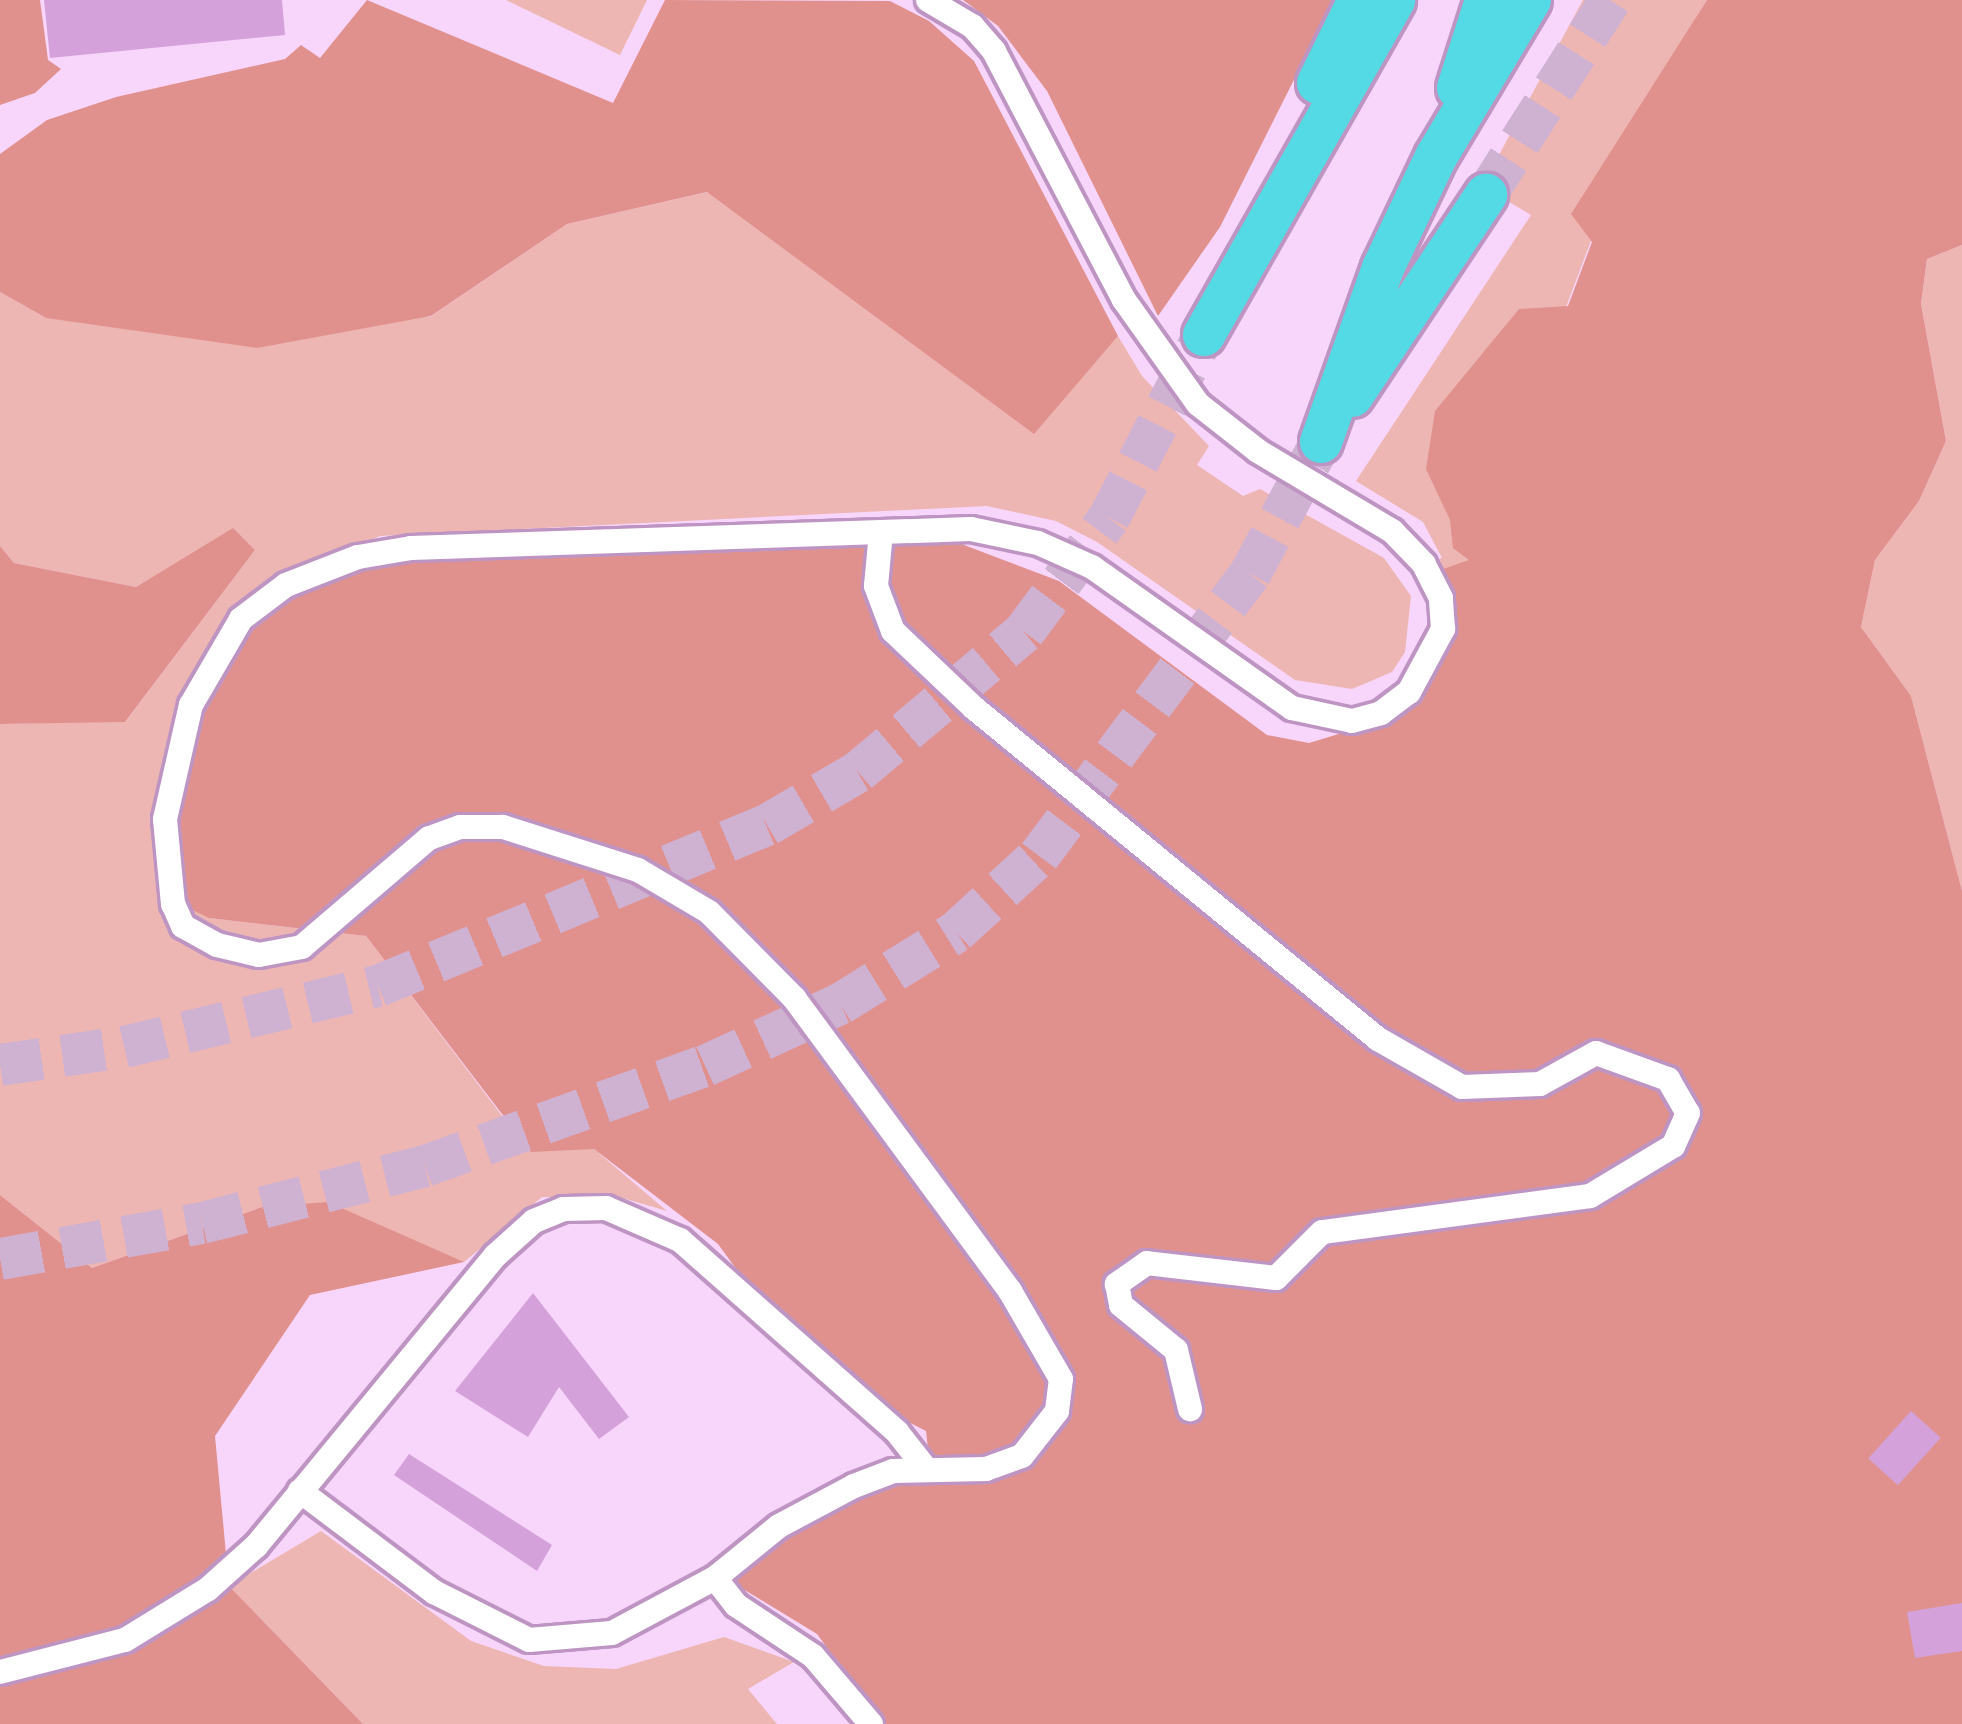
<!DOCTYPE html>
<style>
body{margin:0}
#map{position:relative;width:1962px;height:1724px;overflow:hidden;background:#f8d6fc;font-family:Arial,sans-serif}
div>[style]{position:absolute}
.green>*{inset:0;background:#eeb6b2}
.forest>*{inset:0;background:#e1918d}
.building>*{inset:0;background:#d4a1da;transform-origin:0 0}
.motorway-tunnel>*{height:42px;margin-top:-21px;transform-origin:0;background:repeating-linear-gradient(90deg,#cfb1d2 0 42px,transparent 0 63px)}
.roads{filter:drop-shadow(3px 0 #be95c2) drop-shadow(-3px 0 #be95c2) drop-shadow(0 3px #be95c2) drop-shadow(0 -3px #be95c2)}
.minor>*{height:24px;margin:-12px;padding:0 12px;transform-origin:12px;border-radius:12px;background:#fff}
.motorway>*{height:42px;margin:-21px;padding:0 21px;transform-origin:21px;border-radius:21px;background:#54dae5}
span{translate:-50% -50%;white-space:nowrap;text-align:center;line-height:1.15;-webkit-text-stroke:9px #f8d6fc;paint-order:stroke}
</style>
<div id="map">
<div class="green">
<i style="clip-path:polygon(506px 0,647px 0,620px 55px)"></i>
<i style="clip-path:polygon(1583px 0,1707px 0,1642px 106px,1470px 561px,1436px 571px,1432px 561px,1442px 558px,1423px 522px,1356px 481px,1531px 215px,1482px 186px)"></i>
<i style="clip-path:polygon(708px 192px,1033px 433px,1118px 336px,1142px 376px,1209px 446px,1197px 465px,1243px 496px,1260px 489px,1384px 558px,1411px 596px,1405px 652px,1392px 672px,1352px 689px,1295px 680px,1097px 542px,1056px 521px,987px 506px,380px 536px,294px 572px,209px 918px,366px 936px,518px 1137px,594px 1149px,667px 1211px,619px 1197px,542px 1197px,464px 1262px,397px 1236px,262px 1207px,92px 1268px,0 1195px,0 724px,126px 721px,255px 550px,233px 529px,136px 587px,14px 563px,0 546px,0 292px,46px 318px,430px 317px,567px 224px)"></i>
<i style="clip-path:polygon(1962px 245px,1962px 891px,1911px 696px,1861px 627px,1875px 560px,1919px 501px,1946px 441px,1921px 304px,1927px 259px)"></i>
<i style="clip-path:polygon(321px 1531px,471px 1641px,544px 1666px,616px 1669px,724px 1637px,794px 1662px,748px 1689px,777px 1724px,363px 1724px,229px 1586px)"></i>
</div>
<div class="forest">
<i style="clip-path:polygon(0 0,40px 0,48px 60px,61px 69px,35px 93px,0 105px)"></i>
<i style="clip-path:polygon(367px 0,613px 103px,665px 0,890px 1px,929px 21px,974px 61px,1118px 336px,1034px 434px,707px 192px,567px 224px,431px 316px,257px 348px,46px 318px,0 292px,0 154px,47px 120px,116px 97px,285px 59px,301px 45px,320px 58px)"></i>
<i style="clip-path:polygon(963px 0,1334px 0,1220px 227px,1158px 316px,1047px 91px,998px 26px)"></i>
<i style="clip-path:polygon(1707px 0,1962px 0,1962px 245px,1927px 259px,1921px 304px,1946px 441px,1919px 501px,1875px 560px,1861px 627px,1911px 696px,1962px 891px,1962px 1724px,883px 1724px,817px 1634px,738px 1586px,736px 1559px,869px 1486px,931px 1476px,926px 1431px,865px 1400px,788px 1340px,718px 1244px,594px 1149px,531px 1152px,366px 936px,209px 918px,157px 893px,155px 807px,182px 700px,227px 620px,365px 564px,951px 540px,1059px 581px,1267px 735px,1309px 743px,1375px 723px,1433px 651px,1437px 571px,1469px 560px,1453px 548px,1450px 520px,1426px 469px,1435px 411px,1519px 309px,1568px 306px,1592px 242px,1571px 214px)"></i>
<i style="clip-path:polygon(233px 528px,255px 550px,125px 722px,0 724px,0 546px,14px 563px,136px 587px)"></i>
<i style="clip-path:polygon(0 1195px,92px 1268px,262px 1207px,328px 1202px,464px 1262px,310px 1295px,215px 1436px,229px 1586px,363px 1724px,0 1724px)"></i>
</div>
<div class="building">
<i style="clip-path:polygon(44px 0,282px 0,285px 35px,50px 58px)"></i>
<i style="clip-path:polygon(533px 1293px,629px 1417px,599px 1439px,559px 1387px,528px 1437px,455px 1391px)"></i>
<i style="left:1911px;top:1411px;width:40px;height:64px;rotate:42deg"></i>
<i style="clip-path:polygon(409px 1454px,552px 1545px,537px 1571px,394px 1475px)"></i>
<i style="clip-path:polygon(1962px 1603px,1962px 1651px,1915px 1658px,1907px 1612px)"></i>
</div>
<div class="motorway-tunnel">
<i style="left:1486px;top:195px;width:231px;rotate:-57.5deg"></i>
<i style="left:0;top:1065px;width:125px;rotate:-8.3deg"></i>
<i style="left:124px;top:1047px;width:261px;rotate:-13.5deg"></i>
<i style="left:378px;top:986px;width:421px;rotate:-22.5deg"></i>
<i style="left:767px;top:825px;width:105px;rotate:-30.2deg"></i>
<i style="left:858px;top:772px;width:217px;rotate:-40.1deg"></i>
<i style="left:1024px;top:632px;width:142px;rotate:-53.3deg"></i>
<i style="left:1109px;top:518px;width:206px;rotate:-62.6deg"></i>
<i style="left:0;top:1259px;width:205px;rotate:-10.1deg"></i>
<i style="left:202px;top:1223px;width:230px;rotate:-14.3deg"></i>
<i style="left:425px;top:1166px;width:297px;rotate:-19.7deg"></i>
<i style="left:705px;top:1066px;width:149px;rotate:-24.7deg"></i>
<i style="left:840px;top:1004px;width:137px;rotate:-31.8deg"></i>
<i style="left:956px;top:932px;width:113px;rotate:-42.5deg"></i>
<i style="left:1039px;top:856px;width:352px;rotate:-53.2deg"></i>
<i style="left:1250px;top:574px;width:150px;rotate:-61.7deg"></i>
</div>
<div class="roads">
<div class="minor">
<i style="left:881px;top:532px;width:54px;rotate:95.3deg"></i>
<i style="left:876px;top:586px;width:48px;rotate:69.3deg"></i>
<i style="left:893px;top:631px;width:112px;rotate:43.5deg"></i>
<i style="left:974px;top:708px;width:522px;rotate:39.33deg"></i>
<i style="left:1378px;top:1039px;width:97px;rotate:29.7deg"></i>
<i style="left:1462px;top:1087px;width:78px;rotate:-2.2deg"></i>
<i style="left:1540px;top:1084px;width:64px;rotate:-29deg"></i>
<i style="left:1596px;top:1053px;width:77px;rotate:19.9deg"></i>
<i style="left:1668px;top:1079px;width:39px;rotate:60deg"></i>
<i style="left:1688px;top:1113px;width:36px;rotate:114deg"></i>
<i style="left:1673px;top:1146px;width:97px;rotate:148.9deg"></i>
<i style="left:1590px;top:1196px;width:270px;rotate:172.3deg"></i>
<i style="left:1322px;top:1232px;width:65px;rotate:135deg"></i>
<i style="left:1276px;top:1278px;width:130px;rotate:-173.4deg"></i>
<i style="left:1147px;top:1263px;width:37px;rotate:145deg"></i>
<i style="left:1117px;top:1284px;width:21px;rotate:79deg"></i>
<i style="left:1121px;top:1305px;width:71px;rotate:39.3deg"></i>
<i style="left:1176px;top:1350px;width:61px;rotate:76.7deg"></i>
<i style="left:300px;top:1491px;width:168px;rotate:37deg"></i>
<i style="left:434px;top:1592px;width:106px;rotate:26.8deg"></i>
<i style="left:529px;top:1640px;width:83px;rotate:-4.8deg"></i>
<i style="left:612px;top:1633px;width:117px;rotate:-28.1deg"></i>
<i style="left:0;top:1672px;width:129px;rotate:-14.4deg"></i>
<i style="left:125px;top:1640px;width:97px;rotate:-31.6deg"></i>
<i style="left:208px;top:1589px;width:64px;rotate:-41.9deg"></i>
<i style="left:256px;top:1546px;width:376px;rotate:-50.5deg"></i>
<i style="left:495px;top:1256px;width:52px;rotate:-41.9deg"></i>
<i style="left:534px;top:1221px;width:31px;rotate:-22deg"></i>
<i style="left:563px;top:1209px;width:43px;rotate:-1.3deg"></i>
<i style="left:606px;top:1208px;width:81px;rotate:23.4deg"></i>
<i style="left:680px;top:1240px;width:290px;rotate:41.5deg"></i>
<i style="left:897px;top:1432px;width:47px;rotate:51.9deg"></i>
<i style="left:871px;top:1724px;width:89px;rotate:-130.5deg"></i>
<i style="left:813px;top:1656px;width:92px;rotate:-146.5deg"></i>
<i style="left:736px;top:1605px;width:34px;rotate:-128deg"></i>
<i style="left:715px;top:1578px;width:82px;rotate:-39.1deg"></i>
<i style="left:779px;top:1526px;width:85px;rotate:-28.1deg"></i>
<i style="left:854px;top:1486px;width:42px;rotate:-21deg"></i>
<i style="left:893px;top:1471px;width:93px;rotate:-1.2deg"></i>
<i style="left:986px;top:1469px;width:38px;rotate:-20deg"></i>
<i style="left:1022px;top:1456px;width:57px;rotate:-52.1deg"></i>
<i style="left:1057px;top:1411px;width:32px;rotate:-83deg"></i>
<i style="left:1061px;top:1379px;width:102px;rotate:-120.1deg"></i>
<i style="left:1010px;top:1291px;width:363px;rotate:-126.4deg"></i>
<i style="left:795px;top:999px;width:122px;rotate:-134.7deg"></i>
<i style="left:709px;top:912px;width:82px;rotate:-149.4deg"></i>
<i style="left:638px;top:870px;width:142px;rotate:-162.3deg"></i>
<i style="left:503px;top:827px;width:43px;rotate:180deg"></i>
<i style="left:460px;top:827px;width:33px;rotate:160deg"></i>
<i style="left:429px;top:838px;width:167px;rotate:139.4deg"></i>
<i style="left:302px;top:947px;width:44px;rotate:169.5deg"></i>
<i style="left:259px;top:955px;width:43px;rotate:-166.6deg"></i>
<i style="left:217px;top:945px;width:39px;rotate:-151deg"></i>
<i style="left:183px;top:926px;width:24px;rotate:-114deg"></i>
<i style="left:173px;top:904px;width:85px;rotate:-95.4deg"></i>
<i style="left:165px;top:819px;width:117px;rotate:-77.2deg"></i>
<i style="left:191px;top:705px;width:99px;rotate:-59.8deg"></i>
<i style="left:241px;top:619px;width:56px;rotate:-37.1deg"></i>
<i style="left:286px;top:585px;width:77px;rotate:-21.3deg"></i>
<i style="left:358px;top:557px;width:54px;rotate:-9.6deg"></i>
<i style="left:411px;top:548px;width:560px;rotate:-1.94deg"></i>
<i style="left:971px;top:529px;width:68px;rotate:11.8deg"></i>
<i style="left:1038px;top:543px;width:59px;rotate:24deg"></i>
<i style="left:1092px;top:567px;width:245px;rotate:35.2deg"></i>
<i style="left:1292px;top:708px;width:61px;rotate:12.2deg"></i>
<i style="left:1352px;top:721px;width:30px;rotate:-15deg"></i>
<i style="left:1381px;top:713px;width:35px;rotate:-37deg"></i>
<i style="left:1409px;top:692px;width:72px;rotate:-61.6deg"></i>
<i style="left:1443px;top:629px;width:31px;rotate:-94deg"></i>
<i style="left:1441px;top:598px;width:38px;rotate:-117deg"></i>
<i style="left:1424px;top:564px;width:46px;rotate:-134.1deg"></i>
<i style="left:1392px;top:531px;width:156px;rotate:-149.2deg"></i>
<i style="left:1258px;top:451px;width:76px;rotate:-141.9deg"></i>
<i style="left:1198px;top:404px;width:128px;rotate:-125.4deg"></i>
<i style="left:1124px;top:300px;width:281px;rotate:-117.6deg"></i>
<i style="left:994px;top:51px;width:33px;rotate:-131deg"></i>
<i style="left:972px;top:26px;width:51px;rotate:-149.4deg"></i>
</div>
<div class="motorway">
<i style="left:1318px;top:83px;width:93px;rotate:-63.7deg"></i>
<i style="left:1458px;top:88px;width:92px;rotate:-72.3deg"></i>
<i style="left:1204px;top:335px;width:385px;rotate:-60.4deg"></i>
<i style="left:1352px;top:396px;width:242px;rotate:-56.3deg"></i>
<i style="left:1321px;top:442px;width:185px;rotate:-70.4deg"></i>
<i style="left:1383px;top:268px;width:123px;rotate:-64.5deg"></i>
<i style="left:1436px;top:157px;width:183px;rotate:-59.1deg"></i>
</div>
</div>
</div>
